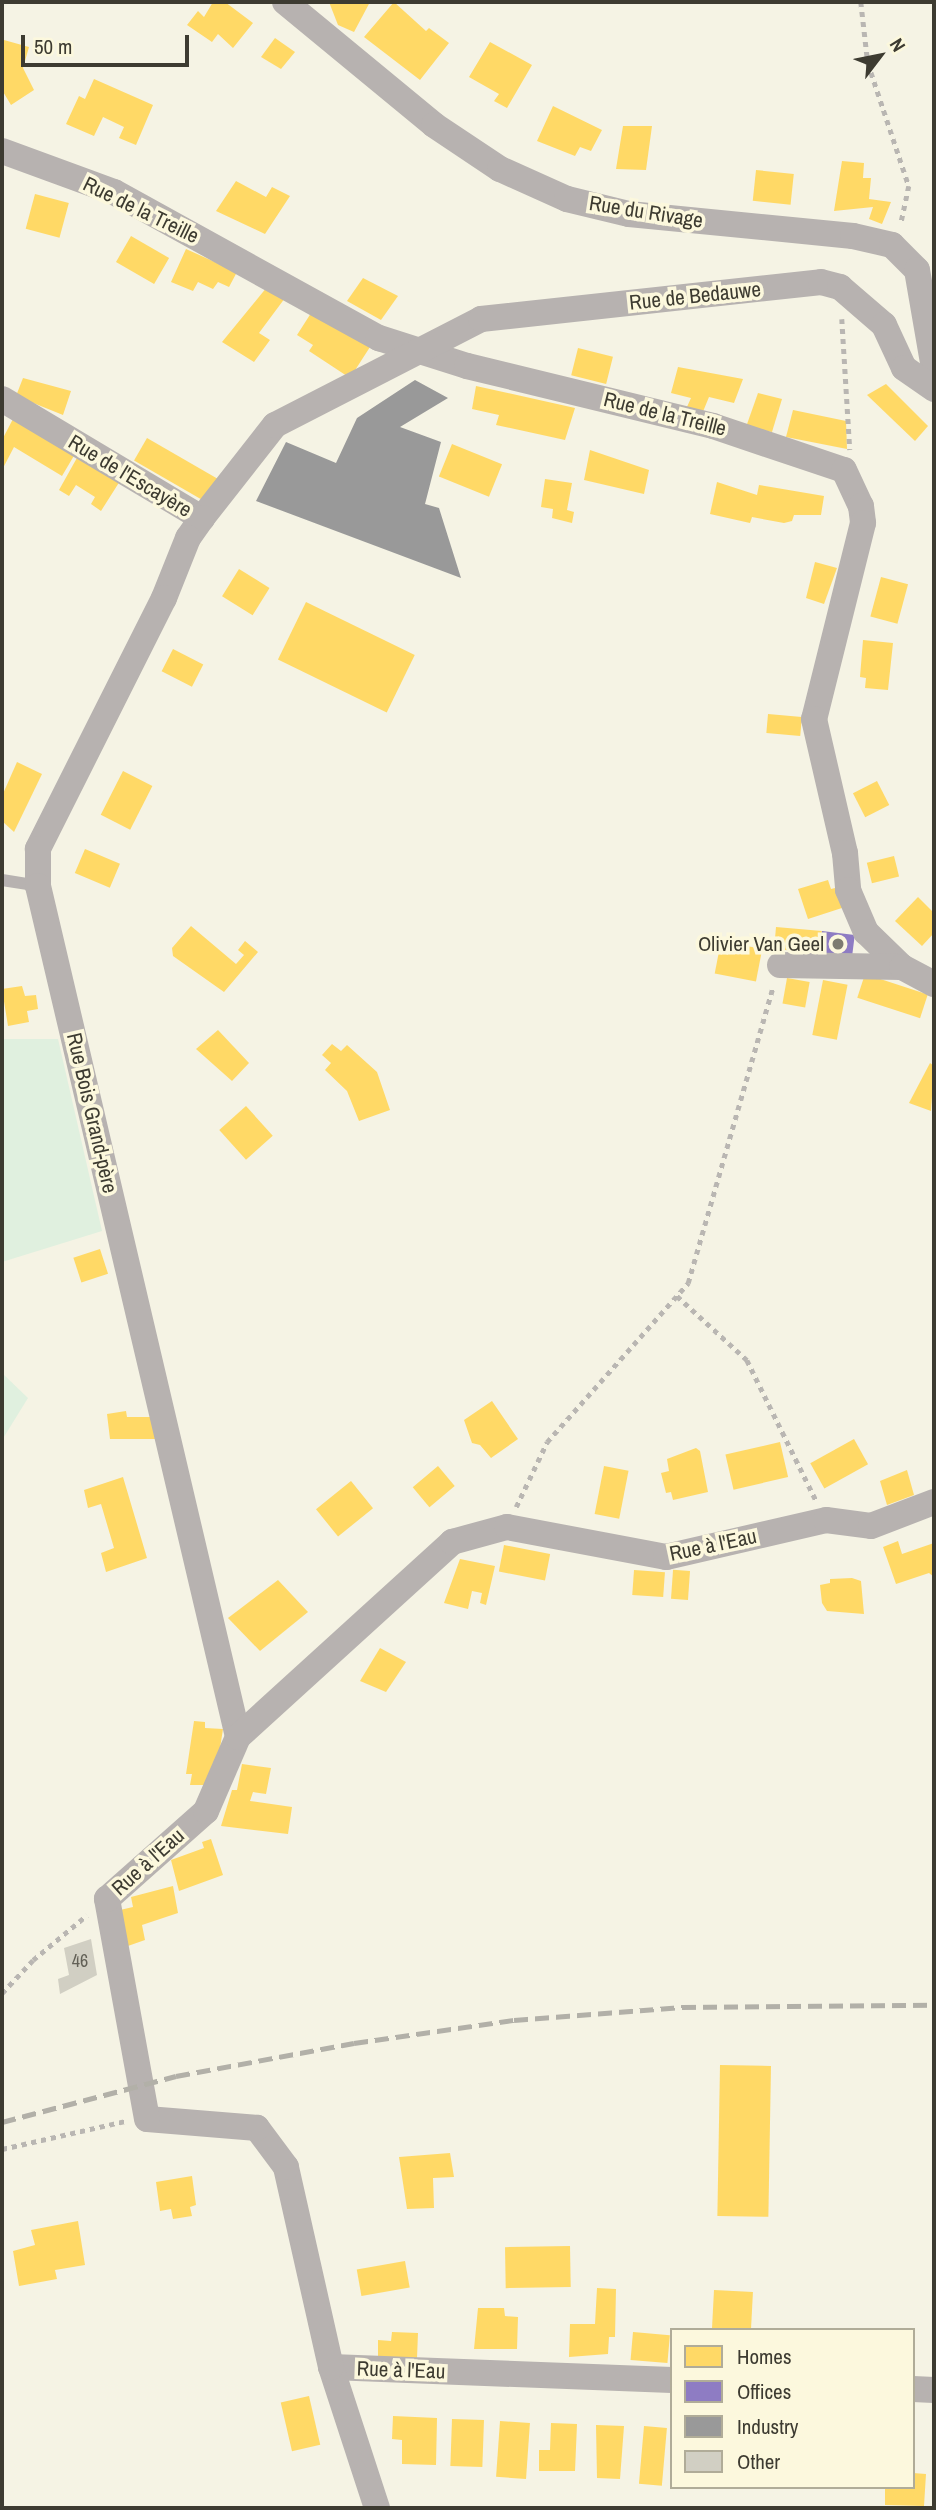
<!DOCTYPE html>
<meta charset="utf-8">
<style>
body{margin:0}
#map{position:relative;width:936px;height:2510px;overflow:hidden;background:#f5f3e4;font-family:"Archivo Narrow",sans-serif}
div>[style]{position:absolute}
.green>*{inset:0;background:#e0f0df}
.homes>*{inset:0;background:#ffd966;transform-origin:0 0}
.offices>*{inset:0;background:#8e7cc3;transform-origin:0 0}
.industry>*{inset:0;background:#999}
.building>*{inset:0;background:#d1cfc3}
.path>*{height:4.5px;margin-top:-2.25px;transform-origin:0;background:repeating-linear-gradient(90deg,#b9b6b2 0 5px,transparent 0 10px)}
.lane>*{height:12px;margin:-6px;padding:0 6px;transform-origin:6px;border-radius:6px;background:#b7b2b0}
.street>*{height:26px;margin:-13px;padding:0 13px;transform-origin:13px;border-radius:13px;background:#b7b2b0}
.rail>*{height:5px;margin-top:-2.5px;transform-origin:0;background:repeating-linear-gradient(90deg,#b2b0a8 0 14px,transparent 0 21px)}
.dots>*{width:19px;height:19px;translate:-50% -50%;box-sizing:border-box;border:4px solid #fcf8dd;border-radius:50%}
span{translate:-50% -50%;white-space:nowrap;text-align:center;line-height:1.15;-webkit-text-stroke:7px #fcf8dd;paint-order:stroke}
.number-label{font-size:18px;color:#626056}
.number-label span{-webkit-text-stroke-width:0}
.street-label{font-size:21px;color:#3d3b31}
.poi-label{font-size:21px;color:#3d3b31}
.right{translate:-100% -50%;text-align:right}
.frame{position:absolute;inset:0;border:4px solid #3d3b31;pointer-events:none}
.legend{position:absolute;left:670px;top:2328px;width:245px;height:161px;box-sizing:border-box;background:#fcf8dd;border:2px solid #b0ac98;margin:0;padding:9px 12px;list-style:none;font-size:21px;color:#3d3b31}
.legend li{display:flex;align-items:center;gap:14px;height:35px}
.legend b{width:35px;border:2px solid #b0ac98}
.north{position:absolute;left:845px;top:21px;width:70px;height:70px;-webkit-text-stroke:5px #fcf8dd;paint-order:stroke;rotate:58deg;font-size:19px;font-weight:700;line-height:28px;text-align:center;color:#3d3b31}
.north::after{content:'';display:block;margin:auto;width:24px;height:32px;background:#3d3b31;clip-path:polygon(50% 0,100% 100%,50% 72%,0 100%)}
.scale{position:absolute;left:21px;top:35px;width:168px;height:32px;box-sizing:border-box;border:4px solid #3d3b31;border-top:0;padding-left:9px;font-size:21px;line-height:24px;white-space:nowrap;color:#3d3b31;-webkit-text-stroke:5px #fcf8dd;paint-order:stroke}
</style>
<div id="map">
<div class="green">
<i style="clip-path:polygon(2px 1039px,58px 1039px,102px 1231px,2px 1262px)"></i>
<i style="clip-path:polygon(2px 1373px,28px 1398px,2px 1440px)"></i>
</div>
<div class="homes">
<i style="clip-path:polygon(213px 2px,225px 2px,253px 23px,233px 48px,218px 34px,212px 42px,187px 25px,198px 11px,204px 17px)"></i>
<i style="clip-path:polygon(329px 2px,370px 2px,354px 32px,338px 25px)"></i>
<i style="clip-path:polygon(394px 2px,426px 31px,429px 28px,449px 43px,420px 80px,364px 37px)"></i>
<i style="clip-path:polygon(275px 38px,295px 52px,281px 69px,261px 57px)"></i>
<i style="clip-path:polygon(4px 40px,29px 47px,23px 68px,34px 90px,11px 105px,2px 90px)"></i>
<i style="clip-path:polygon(490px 42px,532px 65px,507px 108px,494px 101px,499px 94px,469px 77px)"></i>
<i style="clip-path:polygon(94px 79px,153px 105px,136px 145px,119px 138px,124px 127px,103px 117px,94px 136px,66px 124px,79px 96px,85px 99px)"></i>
<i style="clip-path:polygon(553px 106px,602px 130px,591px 151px,580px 147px,575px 156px,537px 141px)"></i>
<i style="clip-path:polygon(623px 126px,652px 126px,646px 170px,616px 169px)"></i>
<i style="clip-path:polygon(842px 161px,864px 163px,863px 178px,871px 178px,869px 199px,891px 202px,882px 224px,869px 219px,873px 207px,834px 211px)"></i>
<i style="left:756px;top:170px;width:38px;height:31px;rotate:6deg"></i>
<i style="clip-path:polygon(236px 181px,266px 197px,272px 187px,290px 196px,265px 234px,216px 211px)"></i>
<i style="left:35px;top:194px;width:35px;height:36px;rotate:15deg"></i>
<i style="left:131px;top:236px;width:44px;height:30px;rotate:30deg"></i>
<i style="clip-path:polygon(186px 249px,237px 272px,229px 287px,218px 282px,213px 289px,198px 282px,193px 291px,171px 282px)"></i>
<i style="clip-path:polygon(363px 278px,398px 296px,381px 320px,347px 301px)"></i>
<i style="clip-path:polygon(267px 287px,285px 298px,259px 333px,270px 340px,254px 362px,222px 342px)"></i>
<i style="clip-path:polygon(313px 310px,370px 347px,350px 378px,309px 351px,313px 345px,297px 335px)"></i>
<i style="left:578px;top:348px;width:36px;height:28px;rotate:14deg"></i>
<i style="clip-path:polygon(678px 367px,743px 379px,734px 403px,709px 397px,702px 414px,686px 409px,691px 398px,671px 393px)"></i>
<i style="clip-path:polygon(23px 378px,71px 391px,63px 415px,16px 396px)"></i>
<i style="clip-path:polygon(886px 384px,928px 426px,915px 441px,867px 395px)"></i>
<i style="clip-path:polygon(476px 386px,575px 408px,565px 440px,496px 425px,499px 415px,472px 409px)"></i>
<i style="clip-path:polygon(758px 393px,782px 399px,772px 432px,746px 427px)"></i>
<i style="clip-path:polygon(793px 410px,846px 421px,847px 449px,786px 437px)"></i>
<i style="clip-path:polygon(14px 417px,75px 454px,62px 476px,14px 447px,2px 470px,2px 440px)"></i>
<i style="left:147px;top:438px;width:85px;height:26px;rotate:30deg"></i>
<i style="left:452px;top:444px;width:54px;height:35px;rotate:22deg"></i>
<i style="clip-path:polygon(590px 450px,649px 470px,644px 494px,584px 480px)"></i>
<i style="clip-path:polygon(78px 456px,120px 481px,101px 511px,91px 504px,95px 497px,76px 485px,69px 496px,59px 490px)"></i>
<i style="clip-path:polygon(545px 479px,572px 483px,567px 510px,574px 512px,572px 523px,552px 518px,553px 509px,541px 507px)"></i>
<i style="clip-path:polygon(717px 482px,757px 495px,759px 485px,824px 496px,821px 515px,794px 515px,792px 521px,784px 523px,752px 517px,750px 523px,710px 514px)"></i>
<i style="clip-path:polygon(815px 562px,837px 568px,824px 604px,806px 598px)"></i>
<i style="left:239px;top:569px;width:36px;height:32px;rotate:32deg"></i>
<i style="left:881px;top:577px;width:28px;height:41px;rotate:15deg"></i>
<i style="left:306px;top:602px;width:121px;height:64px;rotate:26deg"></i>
<i style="clip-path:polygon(863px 640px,893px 643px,888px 690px,865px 688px,866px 678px,860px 677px)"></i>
<i style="left:173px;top:649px;width:34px;height:25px;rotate:27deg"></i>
<i style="left:768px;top:714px;width:34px;height:19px;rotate:5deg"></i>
<i style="clip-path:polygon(17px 762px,42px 774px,14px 832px,2px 821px,2px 796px)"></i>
<i style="left:123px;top:771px;width:33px;height:49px;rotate:27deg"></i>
<i style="left:877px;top:781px;width:27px;height:27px;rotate:63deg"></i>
<i style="left:85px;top:849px;width:38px;height:26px;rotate:23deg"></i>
<i style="left:894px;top:856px;width:21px;height:28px;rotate:76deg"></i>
<i style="clip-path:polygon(828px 880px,831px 889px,839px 887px,845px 907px,808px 919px,798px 889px)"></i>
<i style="clip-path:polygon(918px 897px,934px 913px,934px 933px,922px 946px,895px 921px)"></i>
<i style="clip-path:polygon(191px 926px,236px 964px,244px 955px,238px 950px,245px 941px,258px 952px,224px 992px,173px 956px,172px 948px)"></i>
<i style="left:776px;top:927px;width:46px;height:22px;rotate:5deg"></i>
<i style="left:721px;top:941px;width:42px;height:33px;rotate:11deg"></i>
<i style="left:865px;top:974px;width:66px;height:25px;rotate:18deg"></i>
<i style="left:787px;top:978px;width:23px;height:26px;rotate:10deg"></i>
<i style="left:823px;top:980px;width:25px;height:56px;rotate:11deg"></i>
<i style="clip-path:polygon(22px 986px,25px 996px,36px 995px,38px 1009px,27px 1011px,29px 1022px,8px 1026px,2px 989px)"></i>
<i style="clip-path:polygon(218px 1030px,249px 1063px,232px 1081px,196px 1049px)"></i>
<i style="clip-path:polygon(332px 1044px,341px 1051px,347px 1045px,377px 1072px,390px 1110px,359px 1121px,347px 1091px,325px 1070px,331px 1063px,322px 1055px)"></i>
<i style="clip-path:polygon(930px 1063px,934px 1066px,931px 1111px,909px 1103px)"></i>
<i style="left:246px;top:1106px;width:40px;height:36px;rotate:48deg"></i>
<i style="left:100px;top:1249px;width:26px;height:28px;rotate:72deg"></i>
<i style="clip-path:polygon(492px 1401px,518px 1439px,491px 1458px,480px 1445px,472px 1443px,464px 1420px)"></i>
<i style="clip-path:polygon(126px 1411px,127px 1417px,156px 1417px,157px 1439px,110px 1439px,107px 1414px)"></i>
<i style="left:854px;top:1439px;width:29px;height:50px;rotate:61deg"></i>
<i style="left:780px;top:1442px;width:36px;height:56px;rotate:77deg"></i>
<i style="clip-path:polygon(696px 1448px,700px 1451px,708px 1492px,673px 1500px,671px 1492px,666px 1493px,661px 1473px,669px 1471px,667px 1459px)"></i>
<i style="left:438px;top:1466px;width:26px;height:33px;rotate:50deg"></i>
<i style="left:604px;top:1466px;width:25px;height:49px;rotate:11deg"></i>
<i style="clip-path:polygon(907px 1470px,914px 1495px,887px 1505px,880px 1481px)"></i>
<i style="clip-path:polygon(123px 1477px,147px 1558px,106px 1572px,101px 1553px,114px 1548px,101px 1504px,88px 1508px,84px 1490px)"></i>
<i style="left:351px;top:1481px;width:35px;height:45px;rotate:51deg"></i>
<i style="clip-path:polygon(898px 1541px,902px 1554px,934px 1543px,934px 1577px,929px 1573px,896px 1584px,883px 1547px)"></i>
<i style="left:504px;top:1545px;width:47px;height:27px;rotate:11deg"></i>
<i style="clip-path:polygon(460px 1559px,495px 1566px,486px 1605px,480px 1603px,482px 1593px,472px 1591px,468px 1609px,444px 1603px)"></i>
<i style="left:634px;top:1570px;width:31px;height:25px;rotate:4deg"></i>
<i style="left:690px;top:1571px;width:29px;height:17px;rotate:94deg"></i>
<i style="clip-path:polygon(852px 1578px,861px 1581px,864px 1614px,827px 1611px,822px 1603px,820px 1585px,830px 1583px,830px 1579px)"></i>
<i style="clip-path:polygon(278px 1580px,308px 1612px,260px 1651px,228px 1618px)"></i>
<i style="clip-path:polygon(380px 1648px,406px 1662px,386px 1692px,360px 1681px)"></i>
<i style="clip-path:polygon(194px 1721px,205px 1722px,205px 1728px,223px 1729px,216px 1774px,208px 1785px,190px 1785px,192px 1774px,186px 1774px)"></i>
<i style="clip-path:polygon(242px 1764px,271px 1768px,266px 1794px,253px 1792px,250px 1801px,292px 1807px,288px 1834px,221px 1826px,232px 1790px,237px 1790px)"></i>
<i style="clip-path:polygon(211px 1839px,223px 1875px,179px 1891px,171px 1860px,204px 1848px,202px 1842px)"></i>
<i style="clip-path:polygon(173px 1886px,178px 1913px,142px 1925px,145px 1940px,125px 1947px,120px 1910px,133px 1907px,131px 1897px)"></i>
<i style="left:720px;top:2065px;width:51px;height:151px;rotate:1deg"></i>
<i style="clip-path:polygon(450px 2153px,454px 2177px,433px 2178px,434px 2208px,407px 2209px,399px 2157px)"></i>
<i style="clip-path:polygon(192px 2176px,196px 2205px,190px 2207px,192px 2216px,173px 2219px,171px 2209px,160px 2211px,156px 2182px)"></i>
<i style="clip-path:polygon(78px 2221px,85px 2265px,55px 2270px,57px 2279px,19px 2286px,13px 2251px,35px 2245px,31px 2230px)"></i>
<i style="left:570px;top:2246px;width:41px;height:65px;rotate:89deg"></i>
<i style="left:405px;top:2261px;width:27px;height:49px;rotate:80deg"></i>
<i style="clip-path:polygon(597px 2288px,616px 2289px,615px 2337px,609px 2337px,608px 2354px,569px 2357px,570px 2324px,595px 2324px)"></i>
<i style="left:714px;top:2290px;width:39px;height:40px;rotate:3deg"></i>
<i style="clip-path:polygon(478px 2308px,504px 2308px,505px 2316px,518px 2317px,517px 2349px,474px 2349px)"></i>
<i style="clip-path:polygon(392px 2332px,418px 2333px,417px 2358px,378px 2357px,378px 2340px,391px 2341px)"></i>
<i style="left:633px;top:2332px;width:37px;height:28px;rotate:5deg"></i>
<i style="left:309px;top:2396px;width:50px;height:29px;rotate:77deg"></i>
<i style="clip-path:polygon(393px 2416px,437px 2418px,436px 2465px,402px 2464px,402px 2440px,392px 2439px)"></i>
<i style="left:452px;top:2419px;width:32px;height:47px;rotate:2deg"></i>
<i style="left:500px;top:2421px;width:30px;height:56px;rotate:4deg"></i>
<i style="clip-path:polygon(551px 2423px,577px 2424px,575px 2471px,539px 2471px,539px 2450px,550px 2450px)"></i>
<i style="clip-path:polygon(596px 2425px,624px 2426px,620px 2479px,597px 2478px)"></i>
<i style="left:644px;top:2426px;width:23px;height:58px;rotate:5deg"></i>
<i style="clip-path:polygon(913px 2473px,926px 2474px,924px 2506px,885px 2505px,885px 2487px,913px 2487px)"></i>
</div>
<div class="offices">
<i style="left:822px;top:931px;width:33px;height:23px;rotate:7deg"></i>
</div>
<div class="industry">
<i style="clip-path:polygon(415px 380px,448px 398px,400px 427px,441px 442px,425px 504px,439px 508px,461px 578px,256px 501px,286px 442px,336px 463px,357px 418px)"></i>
</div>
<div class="building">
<i style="clip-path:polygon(91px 1939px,97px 1975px,60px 1994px,58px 1979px,69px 1975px,64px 1948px)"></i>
</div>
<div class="path">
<i style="left:861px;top:2px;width:61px;rotate:83.5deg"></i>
<i style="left:868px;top:63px;width:130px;rotate:71.6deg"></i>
<i style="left:909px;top:186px;width:39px;rotate:102deg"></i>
<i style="left:842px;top:319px;width:131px;rotate:86.5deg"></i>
<i style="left:677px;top:1296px;width:95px;rotate:42.4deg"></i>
<i style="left:747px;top:1360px;width:156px;rotate:63.8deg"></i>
<i style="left:516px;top:1507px;width:72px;rotate:-64.5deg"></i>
<i style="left:547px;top:1442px;width:213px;rotate:-48.4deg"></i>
<i style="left:688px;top:1283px;width:309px;rotate:-74deg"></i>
<i style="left:2px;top:1993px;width:45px;rotate:-46.8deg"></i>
<i style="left:33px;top:1960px;width:70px;rotate:-39.8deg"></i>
<i style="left:2px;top:2149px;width:126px;rotate:-12.8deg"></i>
</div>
<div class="lane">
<i style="left:2px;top:880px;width:36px;rotate:9deg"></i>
</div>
<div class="street">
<i style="left:285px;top:2px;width:193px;rotate:39.5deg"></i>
<i style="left:434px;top:125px;width:79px;rotate:33.7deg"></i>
<i style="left:500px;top:169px;width:73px;rotate:24.1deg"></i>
<i style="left:567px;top:199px;width:64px;rotate:13.6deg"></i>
<i style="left:629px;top:214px;width:225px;rotate:5.6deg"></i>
<i style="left:853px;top:236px;width:40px;rotate:13deg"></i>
<i style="left:892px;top:245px;width:35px;rotate:45deg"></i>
<i style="left:917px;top:270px;width:99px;rotate:80.2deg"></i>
<i style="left:2px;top:151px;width:119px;rotate:20.1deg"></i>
<i style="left:114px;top:192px;width:303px;rotate:28.9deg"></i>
<i style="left:379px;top:338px;width:92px;rotate:17.7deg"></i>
<i style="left:467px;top:366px;width:253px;rotate:13.7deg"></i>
<i style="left:713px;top:426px;width:138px;rotate:18.6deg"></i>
<i style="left:844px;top:470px;width:40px;rotate:65deg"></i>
<i style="left:861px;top:506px;width:17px;rotate:83deg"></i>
<i style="left:863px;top:523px;width:202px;rotate:104deg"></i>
<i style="left:814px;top:719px;width:138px;rotate:77deg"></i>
<i style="left:845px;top:853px;width:37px;rotate:85deg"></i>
<i style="left:848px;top:890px;width:46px;rotate:66.8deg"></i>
<i style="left:866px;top:932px;width:50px;rotate:44.2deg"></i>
<i style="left:2px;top:399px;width:233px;rotate:30.8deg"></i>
<i style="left:202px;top:518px;width:118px;rotate:-51.9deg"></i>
<i style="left:275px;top:425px;width:232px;rotate:-27.2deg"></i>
<i style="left:481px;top:319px;width:342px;rotate:-6.2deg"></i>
<i style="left:821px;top:282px;width:20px;rotate:15deg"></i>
<i style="left:840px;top:287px;width:58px;rotate:40.8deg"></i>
<i style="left:884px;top:325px;width:47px;rotate:65.1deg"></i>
<i style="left:904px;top:368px;width:37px;rotate:35deg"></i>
<i style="left:202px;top:518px;width:24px;rotate:125deg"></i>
<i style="left:188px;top:538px;width:65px;rotate:111.8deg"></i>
<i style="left:164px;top:598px;width:281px;rotate:116.7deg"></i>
<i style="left:38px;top:849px;width:37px;rotate:90deg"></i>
<i style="left:38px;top:886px;width:874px;rotate:76.77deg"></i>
<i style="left:780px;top:965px;width:122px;rotate:0.9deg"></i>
<i style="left:902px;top:967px;width:36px;rotate:28deg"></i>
<i style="left:331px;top:2367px;width:341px;rotate:2.2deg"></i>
<i style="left:913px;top:2389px;width:21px;rotate:3deg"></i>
<i style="left:377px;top:2508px;width:148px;rotate:-108.1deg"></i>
<i style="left:331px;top:2367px;width:205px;rotate:-102.7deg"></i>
<i style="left:286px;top:2167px;width:49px;rotate:-126.6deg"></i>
<i style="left:257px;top:2128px;width:110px;rotate:-175.3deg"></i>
<i style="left:147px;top:2119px;width:224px;rotate:-100.3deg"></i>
<i style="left:107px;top:1899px;width:132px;rotate:-41.6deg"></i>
<i style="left:206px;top:1811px;width:81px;rotate:-66.6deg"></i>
<i style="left:238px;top:1737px;width:290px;rotate:-42.3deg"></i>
<i style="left:452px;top:1542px;width:57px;rotate:-15.3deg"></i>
<i style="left:507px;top:1527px;width:162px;rotate:10.7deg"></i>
<i style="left:666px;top:1557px;width:164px;rotate:-13deg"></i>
<i style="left:826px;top:1520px;width:45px;rotate:7.6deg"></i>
<i style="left:871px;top:1526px;width:67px;rotate:-20.9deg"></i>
</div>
<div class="rail">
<i style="left:2px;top:2122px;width:180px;rotate:-14.8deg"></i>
<i style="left:176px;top:2076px;width:181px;rotate:-10.5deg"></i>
<i style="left:354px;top:2043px;width:162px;rotate:-8.2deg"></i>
<i style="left:514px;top:2020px;width:169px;rotate:-4.4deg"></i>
<i style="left:682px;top:2007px;width:252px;rotate:-0.5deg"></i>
</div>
<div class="dots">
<i style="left:838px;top:944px;background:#7d7b70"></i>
</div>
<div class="number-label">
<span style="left:80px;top:1961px">46</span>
</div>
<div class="street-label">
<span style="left:141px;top:210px;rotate:26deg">Rue de la Treille</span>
<span style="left:646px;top:212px;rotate:9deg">Rue du Rivage</span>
<span style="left:695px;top:296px;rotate:-6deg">Rue de Bedauwe</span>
<span style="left:665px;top:414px;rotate:14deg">Rue de la Treille</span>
<span style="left:130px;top:476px;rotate:31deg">Rue de l'Escayère</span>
<span style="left:92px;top:1113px;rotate:77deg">Rue Bois Grand-père</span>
<span style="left:713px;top:1545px;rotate:-12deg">Rue à l'Eau</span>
<span style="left:148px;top:1862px;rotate:-42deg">Rue à l'Eau</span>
<span style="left:401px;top:2370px;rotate:2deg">Rue à l'Eau</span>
</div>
<div class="poi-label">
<span class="right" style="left:824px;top:944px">Olivier Van Geel</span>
</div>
<div class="frame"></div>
<ul class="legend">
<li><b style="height:19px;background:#ffd966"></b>Homes</li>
<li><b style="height:19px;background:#8e7cc3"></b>Offices</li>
<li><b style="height:19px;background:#999"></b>Industry</li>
<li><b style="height:19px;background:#d1cfc3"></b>Other</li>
</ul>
<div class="north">N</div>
<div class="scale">50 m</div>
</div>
